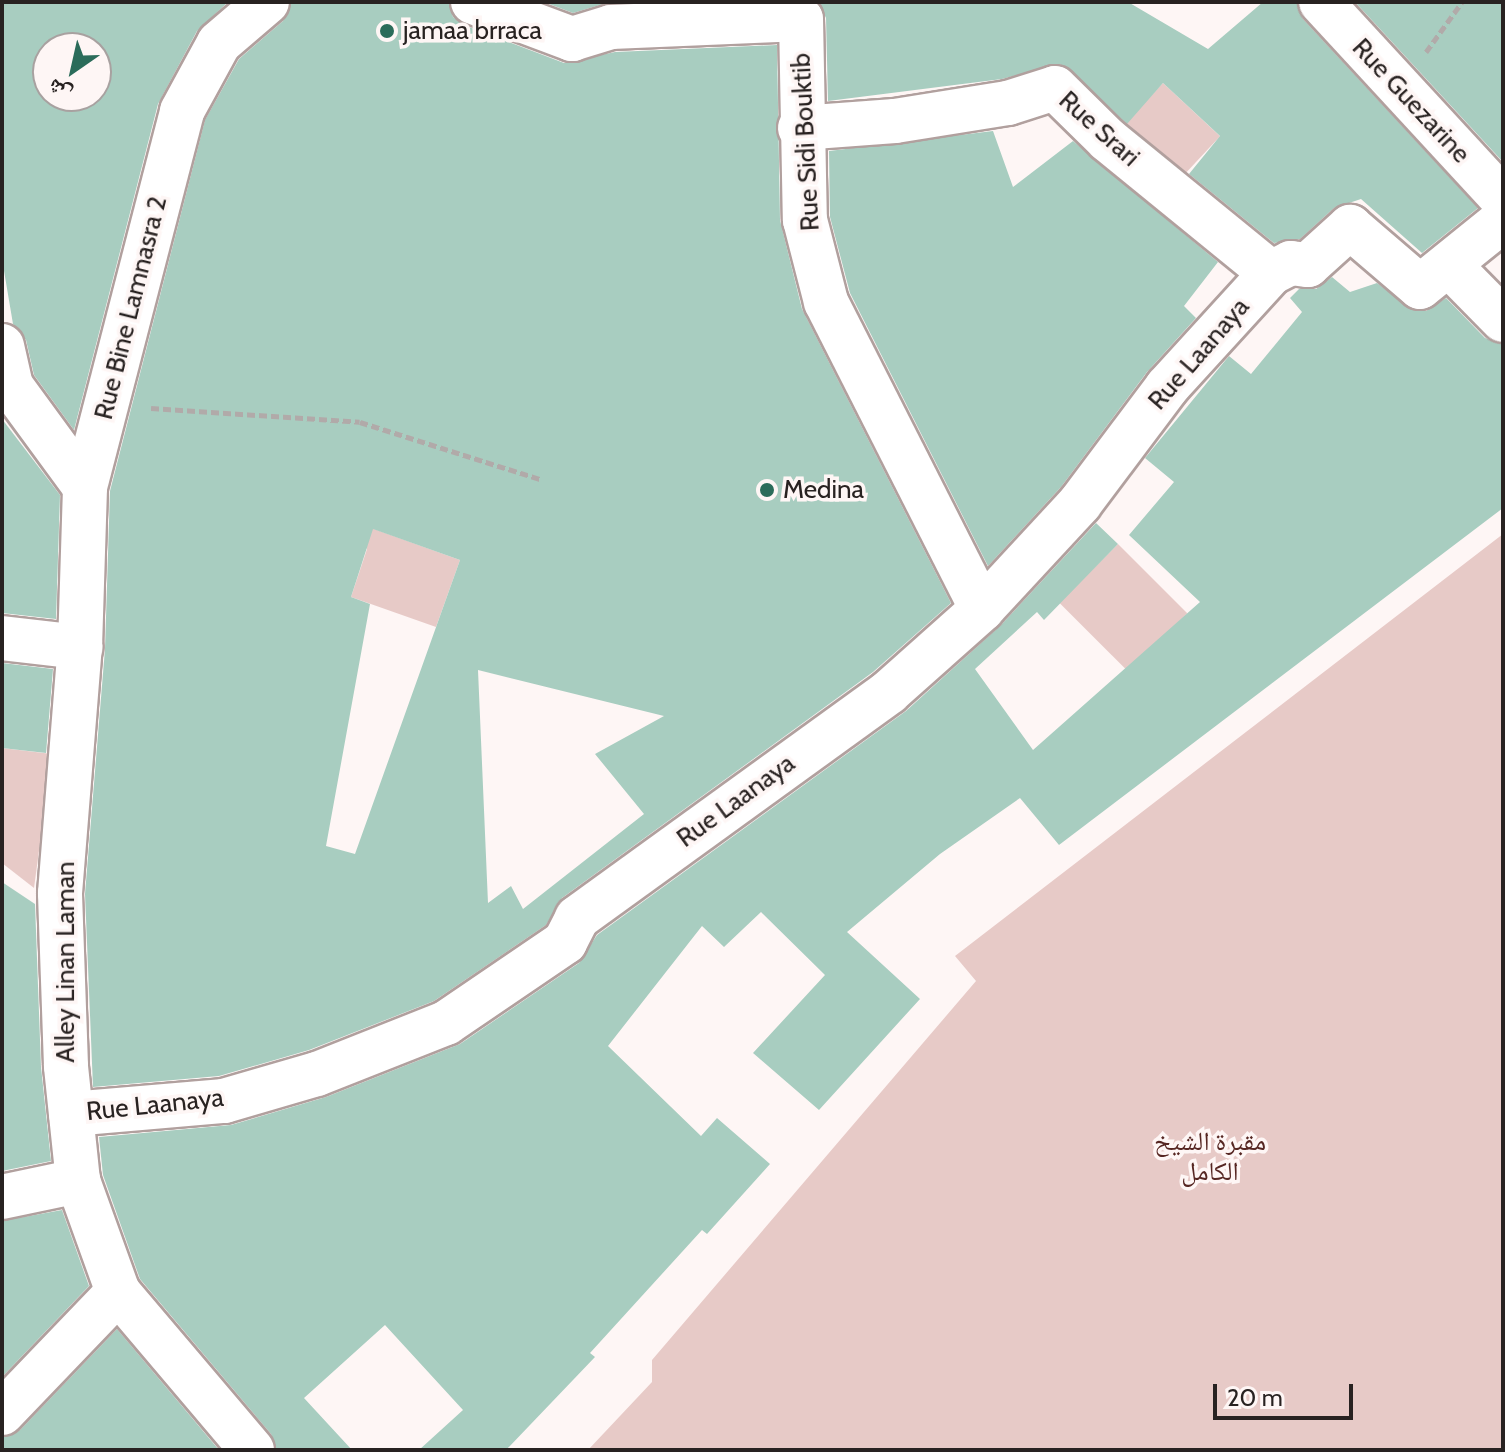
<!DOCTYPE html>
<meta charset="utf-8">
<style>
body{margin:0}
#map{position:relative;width:1505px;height:1452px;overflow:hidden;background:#fef6f5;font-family:Cabin,"Noto Naskh Arabic",sans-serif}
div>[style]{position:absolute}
.green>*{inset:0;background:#e7cac7;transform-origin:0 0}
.building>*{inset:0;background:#a8cdc0}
.path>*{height:5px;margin-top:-2.5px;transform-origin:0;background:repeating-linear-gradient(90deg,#b1aaa9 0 8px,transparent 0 12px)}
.roads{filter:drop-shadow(2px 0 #b1a09e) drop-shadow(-2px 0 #b1a09e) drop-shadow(0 2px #b1a09e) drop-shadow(0 -2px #b1a09e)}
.minor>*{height:44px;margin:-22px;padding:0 22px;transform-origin:22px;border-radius:22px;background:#fff}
.dots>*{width:22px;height:22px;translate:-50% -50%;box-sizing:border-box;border:4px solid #fef6f5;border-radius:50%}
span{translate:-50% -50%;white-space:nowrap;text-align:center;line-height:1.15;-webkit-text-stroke:7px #fef6f5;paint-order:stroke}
.poi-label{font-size:26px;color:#282221}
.left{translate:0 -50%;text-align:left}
.street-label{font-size:26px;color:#282221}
.park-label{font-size:26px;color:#562622}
.frame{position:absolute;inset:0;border:4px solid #282221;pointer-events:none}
.north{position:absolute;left:32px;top:32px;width:80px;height:80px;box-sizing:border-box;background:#fef6f5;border:2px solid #a8a1a0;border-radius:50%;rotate:214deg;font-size:22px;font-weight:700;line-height:32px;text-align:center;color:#282221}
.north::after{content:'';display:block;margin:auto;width:28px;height:36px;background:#2b6c5a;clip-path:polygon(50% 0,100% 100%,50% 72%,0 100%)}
.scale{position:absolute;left:1213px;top:1384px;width:140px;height:36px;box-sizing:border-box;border:4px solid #282221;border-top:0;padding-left:10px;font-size:24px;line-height:28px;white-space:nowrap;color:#282221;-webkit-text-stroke:6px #fef6f5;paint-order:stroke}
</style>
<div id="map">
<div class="green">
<i style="left:1163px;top:83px;width:78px;height:67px;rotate:43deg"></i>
<i style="clip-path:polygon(338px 516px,460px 560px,436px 627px,351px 597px,367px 549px)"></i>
<i style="clip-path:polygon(1503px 534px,1503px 1450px,588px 1450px,652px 1382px,652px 1360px,976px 981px,955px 956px)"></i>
<i style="left:1118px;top:544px;width:98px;height:83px;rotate:45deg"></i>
<i style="clip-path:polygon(2px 748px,52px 754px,34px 888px,2px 863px)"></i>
</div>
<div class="building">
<i style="clip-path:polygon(evenodd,2px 2px,228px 2px,197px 31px,158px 104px,74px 430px,34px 375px,26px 340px,13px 324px,2px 259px,2px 2px,48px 48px,96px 48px,96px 96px,48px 96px,48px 48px)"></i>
<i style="clip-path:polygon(evenodd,291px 2px,449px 2px,453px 17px,464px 25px,564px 63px,615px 52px,777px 45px,780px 220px,802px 309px,951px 603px,873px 672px,562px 898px,546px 925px,434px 1001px,309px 1050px,219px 1076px,93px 1087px,85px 894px,105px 649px,110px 491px,205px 120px,239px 59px,283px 21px,291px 2px,373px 529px,460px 560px,355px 854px,326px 846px,370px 604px,351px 597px,373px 529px,291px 2px,478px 670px,664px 716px,595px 754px,644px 814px,523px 909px,511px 886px,488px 903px,478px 670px)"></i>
<i style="clip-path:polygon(544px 2px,610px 2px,573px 13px)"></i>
<i style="clip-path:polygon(818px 2px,1128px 2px,1208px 49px,1263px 2px,1297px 2px,1303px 19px,1478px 208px,1422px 253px,1361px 199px,1334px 208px,1300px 239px,1274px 243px,1189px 174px,1220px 136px,1163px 83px,1127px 124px,1060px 64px,1002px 79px,828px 101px,826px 18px)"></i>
<i style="clip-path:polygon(1355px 2px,1503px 2px,1503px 162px)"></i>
<i style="clip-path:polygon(993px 131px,1013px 187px,1073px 141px,1218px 262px,1184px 306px,1196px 318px,1147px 372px,1061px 487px,988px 566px,850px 293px,830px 217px,829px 151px)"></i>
<i style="clip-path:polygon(1332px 277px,1350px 292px,1377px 283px,1415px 311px,1426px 311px,1446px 298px,1485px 338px,1503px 344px,1503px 508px,1059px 845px,1020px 798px,940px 854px,847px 932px,920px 999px,819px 1110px,753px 1053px,825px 975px,761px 912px,724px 947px,702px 926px,608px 1046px,701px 1136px,717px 1118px,770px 1164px,707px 1234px,702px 1230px,590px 1353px,595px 1357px,506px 1450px,419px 1450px,463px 1410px,385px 1325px,304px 1398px,352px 1450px,276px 1450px,271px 1434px,140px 1279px,103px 1175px,99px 1137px,231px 1125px,326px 1097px,460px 1044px,579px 963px,597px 935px,906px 711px,1000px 626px,1096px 523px,1118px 544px,1044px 620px,1037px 612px,975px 669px,1033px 750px,1200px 602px,1129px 535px,1174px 482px,1145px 458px,1229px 356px,1251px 374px,1302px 312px,1290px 298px,1299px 289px,1316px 289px)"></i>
<i style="clip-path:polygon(2px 419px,60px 495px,56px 619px,2px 613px)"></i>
<i style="clip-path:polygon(2px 663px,53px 669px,46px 753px,2px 748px)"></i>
<i style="clip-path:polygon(2px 882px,35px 904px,41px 1067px,51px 1161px,2px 1171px)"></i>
<i style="clip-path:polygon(62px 1210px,89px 1286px,2px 1377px,2px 1221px)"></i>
<i style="clip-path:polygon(117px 1329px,219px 1450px,2px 1450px,2px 1437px,20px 1430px)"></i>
</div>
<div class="path">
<i style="left:1426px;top:52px;width:62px;rotate:-54.2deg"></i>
<i style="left:151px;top:408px;width:209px;rotate:3.8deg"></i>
<i style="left:360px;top:422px;width:189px;rotate:17.6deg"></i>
</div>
<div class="roads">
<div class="minor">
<i style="left:473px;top:2px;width:106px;rotate:20.5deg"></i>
<i style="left:572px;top:39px;width:41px;rotate:-17.1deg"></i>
<i style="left:611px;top:27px;width:190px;rotate:-2.4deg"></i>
<i style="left:801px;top:19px;width:201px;rotate:88.9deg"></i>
<i style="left:805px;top:220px;width:85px;rotate:75.6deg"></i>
<i style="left:826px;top:302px;width:344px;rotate:63.1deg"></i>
<i style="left:1321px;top:2px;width:268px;rotate:47.3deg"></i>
<i style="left:800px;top:128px;width:95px;rotate:-4.2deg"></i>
<i style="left:895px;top:121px;width:114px;rotate:-9.1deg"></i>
<i style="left:1008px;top:103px;width:49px;rotate:-17.7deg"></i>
<i style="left:1055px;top:88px;width:74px;rotate:44.5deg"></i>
<i style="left:1108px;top:140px;width:210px;rotate:39.2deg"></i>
<i style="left:1449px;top:265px;width:77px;rotate:45.5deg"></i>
<i style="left:2px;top:346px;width:41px;rotate:77.3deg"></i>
<i style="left:11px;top:386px;width:125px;rotate:53.8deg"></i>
<i style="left:2px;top:638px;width:79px;rotate:6.6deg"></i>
<i style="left:71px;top:1114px;width:154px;rotate:-4.9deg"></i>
<i style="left:224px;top:1101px;width:97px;rotate:-16.2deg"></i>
<i style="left:317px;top:1074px;width:139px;rotate:-21.6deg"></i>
<i style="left:446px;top:1023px;width:144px;rotate:-34.2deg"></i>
<i style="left:565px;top:942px;width:27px;rotate:-63deg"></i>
<i style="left:577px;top:918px;width:385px;rotate:-35.9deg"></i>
<i style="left:889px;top:692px;width:125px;rotate:-41.7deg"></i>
<i style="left:982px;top:609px;width:144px;rotate:-47.2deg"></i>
<i style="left:1080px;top:503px;width:145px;rotate:-53.1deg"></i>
<i style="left:1167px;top:387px;width:154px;rotate:-47.6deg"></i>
<i style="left:1271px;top:273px;width:22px;rotate:-27deg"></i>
<i style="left:1291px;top:263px;width:17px;rotate:7deg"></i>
<i style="left:1308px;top:265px;width:57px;rotate:-42.1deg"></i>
<i style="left:1350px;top:227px;width:92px;rotate:40.6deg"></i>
<i style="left:1420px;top:287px;width:107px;rotate:-38.9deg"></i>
<i style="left:2px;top:1197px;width:78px;rotate:-11.9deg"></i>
<i style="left:2px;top:1413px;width:168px;rotate:-46.2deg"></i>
<i style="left:252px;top:1450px;width:207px;rotate:-130.3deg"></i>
<i style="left:118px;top:1292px;width:118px;rotate:-109.8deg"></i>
<i style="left:78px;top:1181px;width:116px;rotate:-96deg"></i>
<i style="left:66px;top:1066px;width:173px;rotate:-92deg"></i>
<i style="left:60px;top:893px;width:247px;rotate:-85.4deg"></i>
<i style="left:80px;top:647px;width:160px;rotate:-88.2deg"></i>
<i style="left:85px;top:487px;width:388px;rotate:-75.5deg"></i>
<i style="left:182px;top:111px;width:77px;rotate:-61.4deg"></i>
<i style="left:219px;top:43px;width:63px;rotate:-40.5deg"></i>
</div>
</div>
<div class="dots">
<i style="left:387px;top:31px;background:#2b6c5a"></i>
<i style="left:767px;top:490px;background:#2b6c5a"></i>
</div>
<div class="poi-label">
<span class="left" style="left:403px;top:31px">jamaa brraca</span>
<span class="left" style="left:783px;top:490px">Medina</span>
</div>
<div class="street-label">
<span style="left:1411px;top:101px;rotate:47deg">Rue Guezarine</span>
<span style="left:1099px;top:129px;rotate:42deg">Rue Srari</span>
<span style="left:806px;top:142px;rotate:-93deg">Rue Sidi Bouktib</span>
<span style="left:131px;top:308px;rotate:-76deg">Rue Bine Lamnasra 2</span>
<span style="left:1199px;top:354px;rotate:-49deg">Rue Laanaya</span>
<span style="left:736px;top:801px;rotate:-36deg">Rue Laanaya</span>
<span style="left:66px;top:962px;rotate:-90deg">Alley Linan Laman</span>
<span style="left:155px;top:1105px;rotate:-6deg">Rue Laanaya</span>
</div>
<div class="park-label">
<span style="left:1210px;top:1157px">مقبرة الشيخ<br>الكامل</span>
</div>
<div class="frame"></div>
<div class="north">ش</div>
<div class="scale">20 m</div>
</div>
